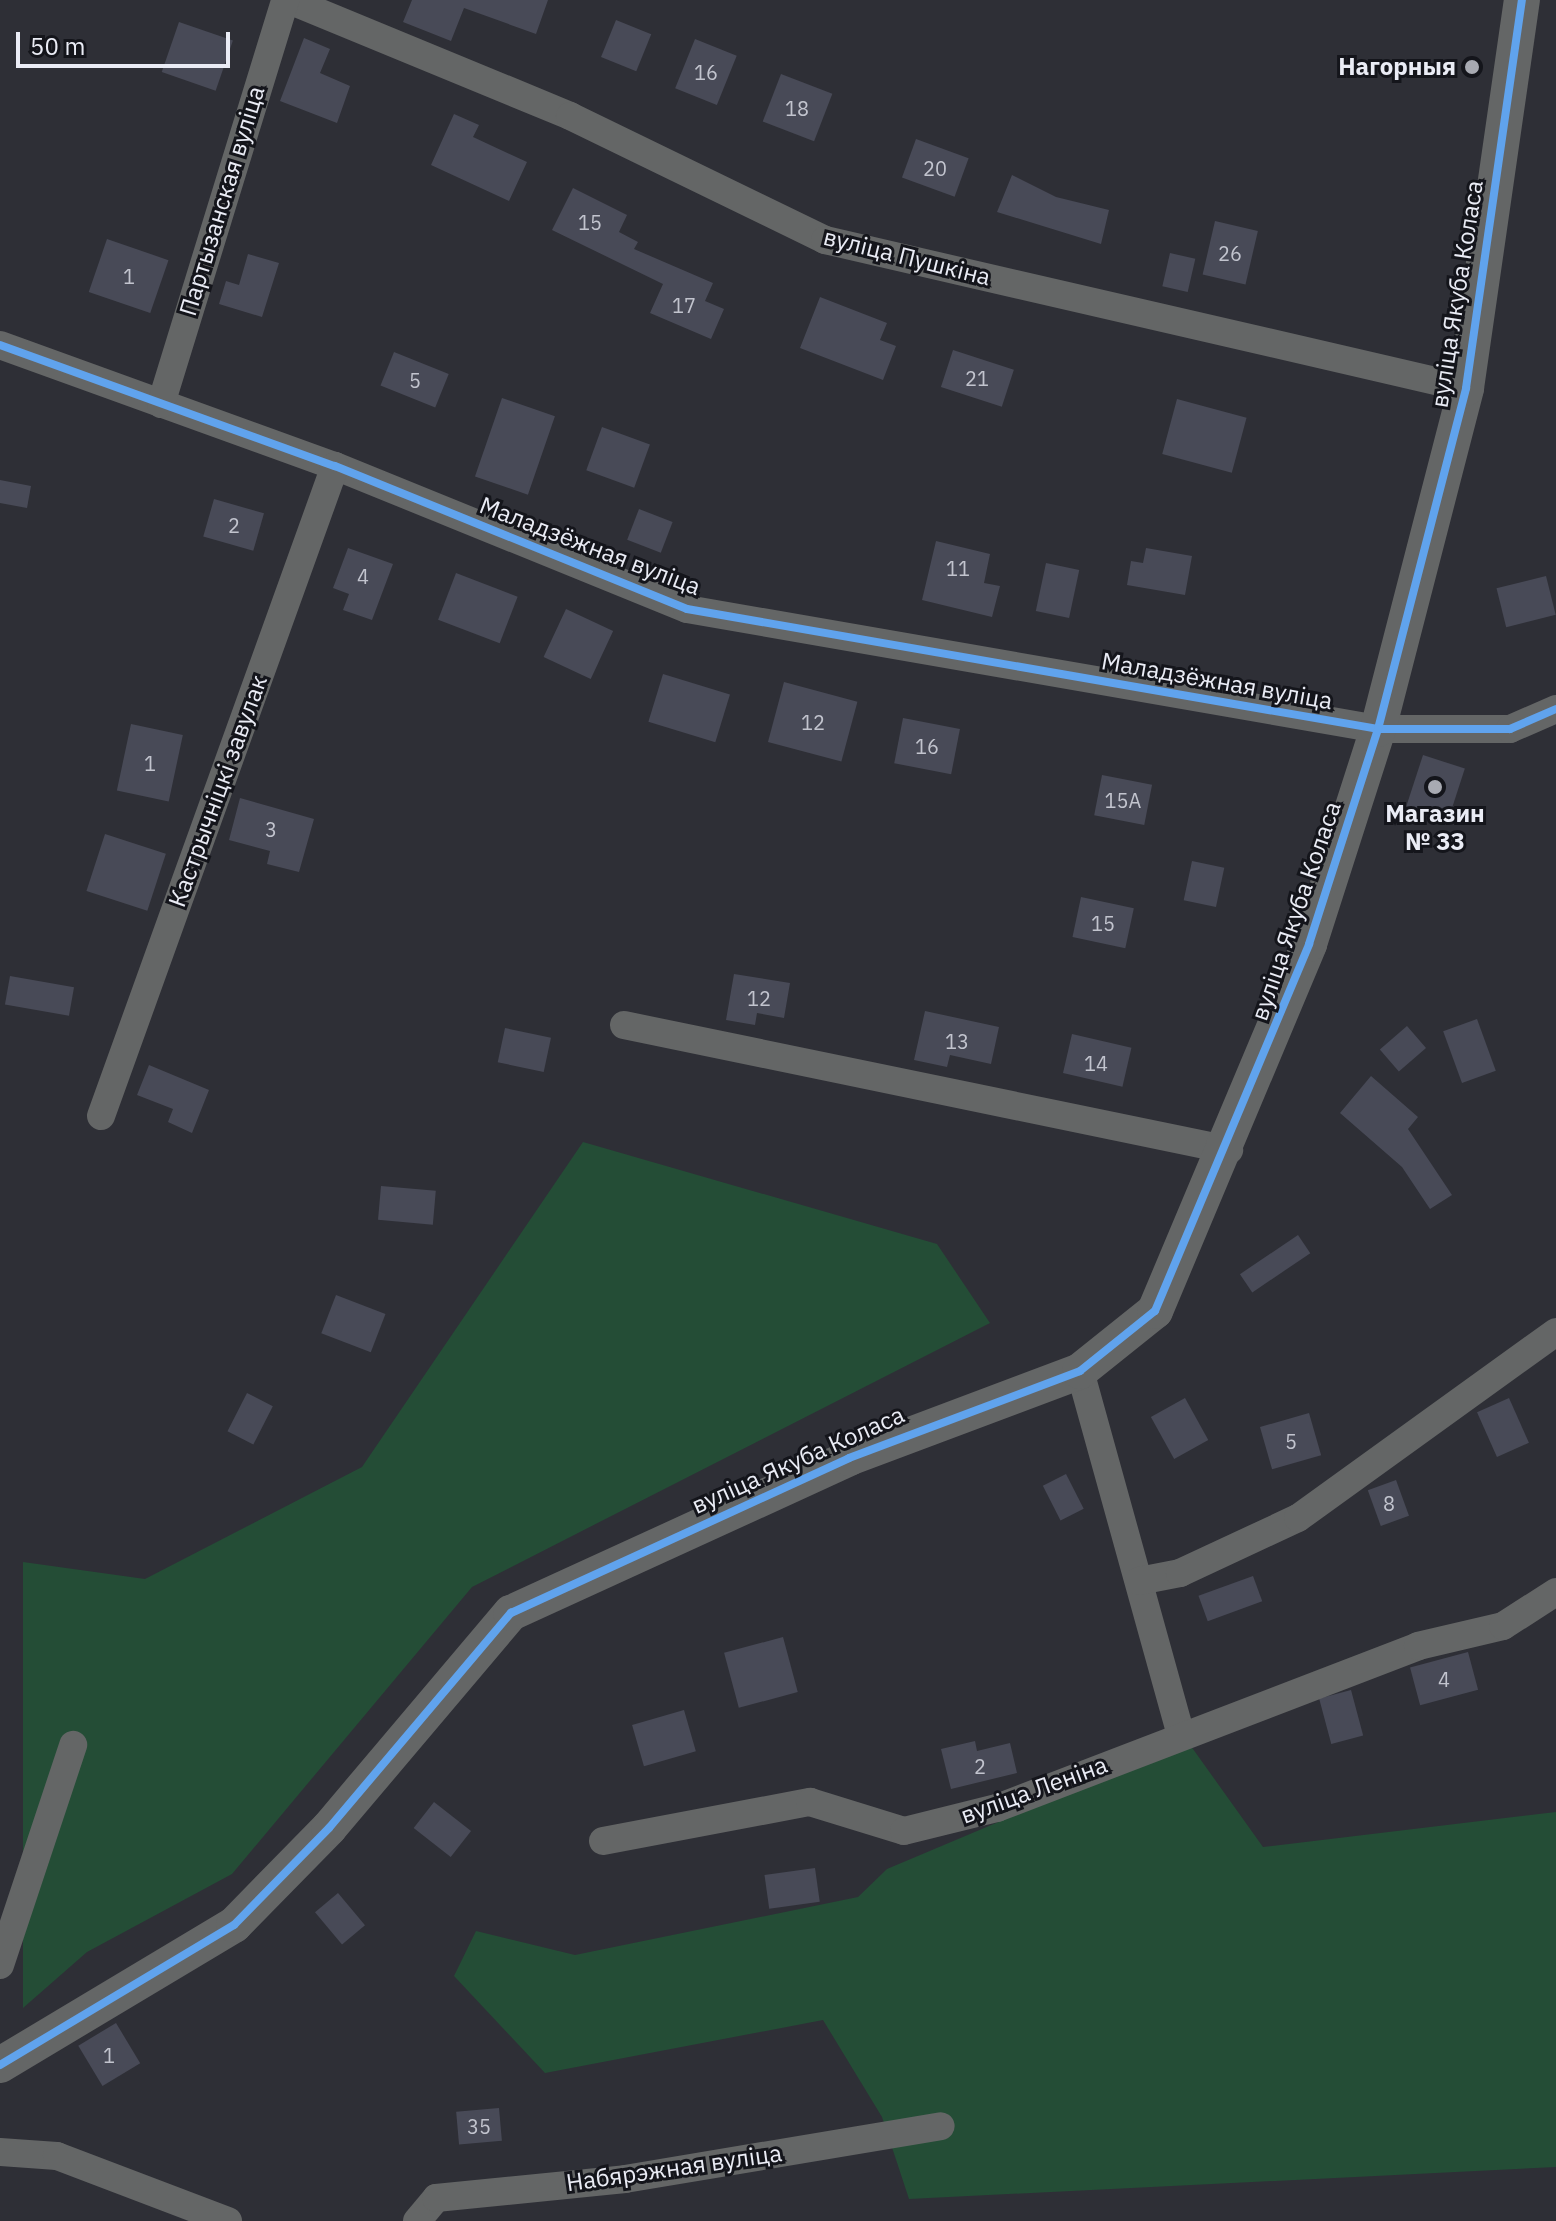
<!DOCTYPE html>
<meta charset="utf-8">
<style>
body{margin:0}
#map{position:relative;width:1556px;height:2221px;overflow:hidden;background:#2e2f36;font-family:"IBM Plex Sans",sans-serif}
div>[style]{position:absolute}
.green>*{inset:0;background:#244d36}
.building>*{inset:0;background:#484a57;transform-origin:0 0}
.minor>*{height:28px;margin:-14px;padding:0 14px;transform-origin:14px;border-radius:14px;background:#646666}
.tertiary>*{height:36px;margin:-18px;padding:0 18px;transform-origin:18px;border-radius:18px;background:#646666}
.cycleway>*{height:8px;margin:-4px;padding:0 4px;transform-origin:4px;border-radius:4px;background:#60a3ed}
.dots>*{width:22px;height:22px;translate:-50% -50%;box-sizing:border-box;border:4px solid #14151b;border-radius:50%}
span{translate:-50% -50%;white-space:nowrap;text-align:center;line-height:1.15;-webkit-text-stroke:6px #14151b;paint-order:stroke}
.number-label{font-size:20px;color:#c2c4ce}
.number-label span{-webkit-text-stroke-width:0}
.poi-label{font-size:24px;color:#eaecf5;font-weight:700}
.right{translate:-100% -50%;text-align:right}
.street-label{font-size:24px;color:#eaecf5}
.scale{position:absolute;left:16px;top:32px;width:214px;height:36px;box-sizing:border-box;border:4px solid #eaecf5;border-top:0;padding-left:10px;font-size:24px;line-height:28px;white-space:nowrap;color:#eaecf5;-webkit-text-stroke:6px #14151b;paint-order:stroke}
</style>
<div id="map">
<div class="green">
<i style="clip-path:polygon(583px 1142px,937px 1244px,990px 1323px,472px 1587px,232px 1874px,87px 1952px,23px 2008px,23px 1562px,145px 1579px,362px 1467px)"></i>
<i style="clip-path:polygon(1188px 1742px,1263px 1847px,1556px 1812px,1556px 2167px,909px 2199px,882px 2117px,823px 2020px,545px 2073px,454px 1976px,476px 1931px,575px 1955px,858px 1897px,887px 1869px)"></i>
</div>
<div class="building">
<i style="clip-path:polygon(412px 0,548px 0,536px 34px,464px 8px,451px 41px,403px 22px)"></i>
<i style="left:616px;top:20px;width:38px;height:40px;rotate:22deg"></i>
<i style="left:179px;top:22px;width:57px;height:53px;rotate:19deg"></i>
<i style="clip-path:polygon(304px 38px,330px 49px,320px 73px,350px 86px,337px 123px,280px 101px)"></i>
<i style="left:695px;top:39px;width:45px;height:53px;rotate:22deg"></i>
<i style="left:781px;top:74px;width:55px;height:51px;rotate:21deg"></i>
<i style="clip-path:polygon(454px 114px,479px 125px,473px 137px,527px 162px,509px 201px,431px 165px)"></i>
<i style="left:916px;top:139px;width:56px;height:41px;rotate:20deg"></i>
<i style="clip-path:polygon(1012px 175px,1056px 197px,1109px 210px,1101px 244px,997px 212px)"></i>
<i style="clip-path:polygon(573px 188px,627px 215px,619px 232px,638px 242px,634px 249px,713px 283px,705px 301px,724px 309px,711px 339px,650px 313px,663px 284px,552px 230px)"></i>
<i style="left:1215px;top:221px;width:44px;height:55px;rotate:13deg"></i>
<i style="left:107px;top:239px;width:65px;height:56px;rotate:19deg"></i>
<i style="left:1170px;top:253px;width:26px;height:34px;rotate:13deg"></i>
<i style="clip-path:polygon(248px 254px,279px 263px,262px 317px,219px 304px,226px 281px,239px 285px)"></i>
<i style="clip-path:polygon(820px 297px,887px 323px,880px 340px,896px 346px,883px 380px,800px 348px)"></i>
<i style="left:953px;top:350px;width:64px;height:39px;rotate:18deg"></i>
<i style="left:394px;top:352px;width:59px;height:36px;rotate:22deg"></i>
<i style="left:502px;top:398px;width:56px;height:83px;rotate:19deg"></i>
<i style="left:1177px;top:399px;width:72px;height:57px;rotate:15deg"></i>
<i style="left:602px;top:427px;width:51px;height:46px;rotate:20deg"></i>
<i style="clip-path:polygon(0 480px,31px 486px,27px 508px,0 503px)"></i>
<i style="left:214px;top:499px;width:52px;height:39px;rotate:16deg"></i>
<i style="left:639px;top:509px;width:36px;height:33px;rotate:21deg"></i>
<i style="clip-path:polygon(936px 541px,990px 554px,984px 583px,1000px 586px,992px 617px,922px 600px)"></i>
<i style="clip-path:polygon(348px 548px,393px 564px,372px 620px,343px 610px,349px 594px,333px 588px)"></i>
<i style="clip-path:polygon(1146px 548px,1192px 556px,1185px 595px,1127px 585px,1131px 561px,1143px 563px)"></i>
<i style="left:1046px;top:563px;width:34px;height:49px;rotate:12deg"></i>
<i style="left:456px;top:573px;width:66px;height:50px;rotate:21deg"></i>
<i style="left:1546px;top:576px;width:40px;height:51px;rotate:76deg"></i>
<i style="left:566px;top:609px;width:52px;height:53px;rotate:25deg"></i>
<i style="left:663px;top:674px;width:70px;height:50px;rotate:17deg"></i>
<i style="left:784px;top:682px;width:76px;height:62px;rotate:15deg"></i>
<i style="left:903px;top:718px;width:58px;height:46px;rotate:11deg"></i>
<i style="left:131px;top:724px;width:53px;height:68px;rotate:12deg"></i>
<i style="left:1423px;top:755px;width:44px;height:54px;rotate:18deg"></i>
<i style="left:1102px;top:775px;width:51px;height:41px;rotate:11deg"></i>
<i style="clip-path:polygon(240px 798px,314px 819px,299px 872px,267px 864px,270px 851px,229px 840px)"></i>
<i style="left:105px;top:834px;width:64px;height:60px;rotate:18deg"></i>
<i style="left:1192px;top:861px;width:33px;height:40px;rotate:12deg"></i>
<i style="left:1081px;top:897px;width:54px;height:41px;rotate:12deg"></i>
<i style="clip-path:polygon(734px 974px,790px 983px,784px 1018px,757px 1013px,755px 1025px,726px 1020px)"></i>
<i style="left:10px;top:976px;width:65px;height:29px;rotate:10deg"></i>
<i style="clip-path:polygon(925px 1011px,999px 1027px,991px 1064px,950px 1055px,947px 1067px,914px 1060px)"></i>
<i style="left:1477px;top:1019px;width:55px;height:36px;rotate:70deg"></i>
<i style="left:1407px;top:1026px;width:29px;height:36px;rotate:49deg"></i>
<i style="left:505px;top:1028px;width:47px;height:35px;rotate:12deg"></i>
<i style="left:1072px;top:1034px;width:61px;height:40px;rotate:13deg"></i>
<i style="clip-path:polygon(149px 1065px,209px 1090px,192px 1133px,168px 1122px,173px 1109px,137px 1095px)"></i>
<i style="clip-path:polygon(1371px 1076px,1418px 1117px,1408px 1129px,1452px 1195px,1430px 1209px,1402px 1167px,1340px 1113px)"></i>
<i style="left:381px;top:1186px;width:55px;height:34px;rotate:5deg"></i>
<i style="left:1298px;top:1235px;width:22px;height:70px;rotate:56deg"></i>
<i style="left:336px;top:1295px;width:53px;height:41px;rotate:21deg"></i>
<i style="left:247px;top:1393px;width:29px;height:43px;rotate:27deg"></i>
<i style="left:1185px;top:1398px;width:48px;height:39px;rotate:61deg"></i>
<i style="left:1509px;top:1398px;width:49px;height:35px;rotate:66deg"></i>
<i style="left:1309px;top:1413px;width:44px;height:51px;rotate:74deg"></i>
<i style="left:1066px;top:1474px;width:39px;height:26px;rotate:63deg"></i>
<i style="left:1396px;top:1480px;width:38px;height:30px;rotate:70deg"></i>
<i style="left:1253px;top:1576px;width:27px;height:58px;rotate:70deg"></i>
<i style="left:783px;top:1637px;width:57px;height:61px;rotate:75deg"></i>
<i style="left:1468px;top:1652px;width:39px;height:60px;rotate:75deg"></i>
<i style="left:1351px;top:1690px;width:47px;height:33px;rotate:75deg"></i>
<i style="left:684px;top:1710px;width:43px;height:54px;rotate:74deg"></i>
<i style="clip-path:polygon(975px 1741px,977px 1751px,1010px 1743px,1017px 1773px,951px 1789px,941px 1749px)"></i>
<i style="left:434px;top:1802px;width:47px;height:33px;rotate:38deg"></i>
<i style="left:815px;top:1868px;width:34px;height:51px;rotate:82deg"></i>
<i style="left:338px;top:1893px;width:42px;height:30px;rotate:50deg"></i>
<i style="left:116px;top:2023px;width:47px;height:44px;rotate:59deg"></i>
<i style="left:499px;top:2108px;width:33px;height:43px;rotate:85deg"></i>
</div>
<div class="minor">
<i style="left:289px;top:0;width:304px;rotate:22.4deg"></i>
<i style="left:570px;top:116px;width:284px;rotate:25.9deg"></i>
<i style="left:825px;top:240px;width:658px;rotate:13deg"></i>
<i style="left:0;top:345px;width:356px;rotate:19.9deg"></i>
<i style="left:335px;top:466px;width:380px;rotate:22.1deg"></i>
<i style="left:687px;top:609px;width:701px;rotate:9.85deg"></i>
<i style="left:1378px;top:729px;width:132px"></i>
<i style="left:1510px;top:729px;width:50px;rotate:-23.5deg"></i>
<i style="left:161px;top:404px;width:423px;rotate:-72.9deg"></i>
<i style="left:624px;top:1025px;width:618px;rotate:11.67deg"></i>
<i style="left:101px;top:1116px;width:691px;rotate:-70.2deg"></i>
<i style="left:1080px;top:1371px;width:378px;rotate:74.5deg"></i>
<i style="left:1139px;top:1581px;width:42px;rotate:-11deg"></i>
<i style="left:1180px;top:1573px;width:130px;rotate:-25deg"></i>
<i style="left:1298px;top:1518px;width:318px;rotate:-35.8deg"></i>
<i style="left:603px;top:1841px;width:211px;rotate:-10.7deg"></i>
<i style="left:810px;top:1802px;width:98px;rotate:17.1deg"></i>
<i style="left:904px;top:1831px;width:96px;rotate:-13.9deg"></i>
<i style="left:997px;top:1808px;width:451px;rotate:-21deg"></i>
<i style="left:1418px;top:1646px;width:87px;rotate:-13.2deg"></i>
<i style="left:1503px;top:1626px;width:63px;rotate:-32.7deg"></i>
<i style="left:0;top:1965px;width:232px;rotate:-71.6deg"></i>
<i style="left:0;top:2152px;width:57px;rotate:4deg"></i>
<i style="left:57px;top:2156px;width:183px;rotate:20.8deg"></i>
<i style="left:417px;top:2221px;width:30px;rotate:-50deg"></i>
<i style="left:436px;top:2198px;width:190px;rotate:-5.7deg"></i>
<i style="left:625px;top:2179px;width:320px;rotate:-9.5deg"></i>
</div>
<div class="tertiary">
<i style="left:0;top:2065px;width:273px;rotate:-30.9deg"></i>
<i style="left:234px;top:1925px;width:136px;rotate:-45.6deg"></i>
<i style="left:329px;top:1828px;width:282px;rotate:-49.8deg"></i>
<i style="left:511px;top:1613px;width:372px;rotate:-24.6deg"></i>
<i style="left:849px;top:1458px;width:247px;rotate:-20.6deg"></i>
<i style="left:1080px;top:1371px;width:96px;rotate:-38.7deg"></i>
<i style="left:1155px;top:1311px;width:398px;rotate:-67.2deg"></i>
<i style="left:1309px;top:944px;width:226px;rotate:-72.2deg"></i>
<i style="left:1378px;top:729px;width:352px;rotate:-75.5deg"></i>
<i style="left:1466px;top:388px;width:392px;rotate:-81.8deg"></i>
</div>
<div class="cycleway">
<i style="left:0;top:345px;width:356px;rotate:19.9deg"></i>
<i style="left:335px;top:466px;width:380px;rotate:22.1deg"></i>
<i style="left:687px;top:609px;width:701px;rotate:9.85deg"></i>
<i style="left:1378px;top:729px;width:132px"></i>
<i style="left:1510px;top:729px;width:50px;rotate:-23.5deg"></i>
<i style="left:0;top:2065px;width:273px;rotate:-30.9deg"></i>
<i style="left:234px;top:1925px;width:136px;rotate:-45.6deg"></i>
<i style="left:329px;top:1828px;width:282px;rotate:-49.8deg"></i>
<i style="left:511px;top:1613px;width:372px;rotate:-24.6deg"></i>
<i style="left:849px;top:1458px;width:247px;rotate:-20.6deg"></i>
<i style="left:1080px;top:1371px;width:96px;rotate:-38.7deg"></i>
<i style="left:1155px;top:1311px;width:398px;rotate:-67.2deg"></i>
<i style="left:1309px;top:944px;width:226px;rotate:-72.2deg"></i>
<i style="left:1378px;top:729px;width:352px;rotate:-75.5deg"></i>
<i style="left:1466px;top:388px;width:392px;rotate:-81.8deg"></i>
</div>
<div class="dots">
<i style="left:1472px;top:67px;background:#a8aab2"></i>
<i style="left:1435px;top:787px;background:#a8aab2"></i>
</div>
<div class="number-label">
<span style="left:706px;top:72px">16</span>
<span style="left:797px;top:108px">18</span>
<span style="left:935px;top:168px">20</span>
<span style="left:590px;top:222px">15</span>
<span style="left:1230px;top:253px">26</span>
<span style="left:129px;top:276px">1</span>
<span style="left:684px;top:305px">17</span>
<span style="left:977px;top:378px">21</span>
<span style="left:415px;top:380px">5</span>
<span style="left:234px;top:525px">2</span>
<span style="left:958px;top:568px">11</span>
<span style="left:363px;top:576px">4</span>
<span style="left:813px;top:722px">12</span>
<span style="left:927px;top:746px">16</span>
<span style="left:150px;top:763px">1</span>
<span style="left:1123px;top:800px">15А</span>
<span style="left:271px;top:829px">3</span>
<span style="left:1103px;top:923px">15</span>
<span style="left:759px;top:998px">12</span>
<span style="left:957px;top:1041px">13</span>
<span style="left:1096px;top:1063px">14</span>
<span style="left:1291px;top:1441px">5</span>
<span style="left:1389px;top:1503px">8</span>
<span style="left:1444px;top:1679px">4</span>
<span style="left:980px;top:1766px">2</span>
<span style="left:109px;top:2055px">1</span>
<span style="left:479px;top:2126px">35</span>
</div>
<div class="poi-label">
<span class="right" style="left:1456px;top:67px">Нагорныя</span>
<span style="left:1435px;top:828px">Магазин<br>№ 33</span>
</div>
<div class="street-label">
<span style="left:222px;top:201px;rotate:-73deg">Партызанская вуліца</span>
<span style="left:907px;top:257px;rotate:14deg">вуліца Пушкіна</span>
<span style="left:1457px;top:294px;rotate:-81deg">вуліца Якуба Коласа</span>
<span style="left:590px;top:546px;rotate:21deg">Маладзёжная вуліца</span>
<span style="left:1217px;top:681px;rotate:10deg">Маладзёжная вуліца</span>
<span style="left:218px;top:791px;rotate:-70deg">Кастрычніцкі завулак</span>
<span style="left:1296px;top:911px;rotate:-71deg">вуліца Якуба Коласа</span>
<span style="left:798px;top:1460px;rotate:-24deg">вуліца Якуба Коласа</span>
<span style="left:1034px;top:1790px;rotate:-20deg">вуліца Леніна</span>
<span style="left:674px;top:2168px;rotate:-8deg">Набярэжная вуліца</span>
</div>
<div class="scale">50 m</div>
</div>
